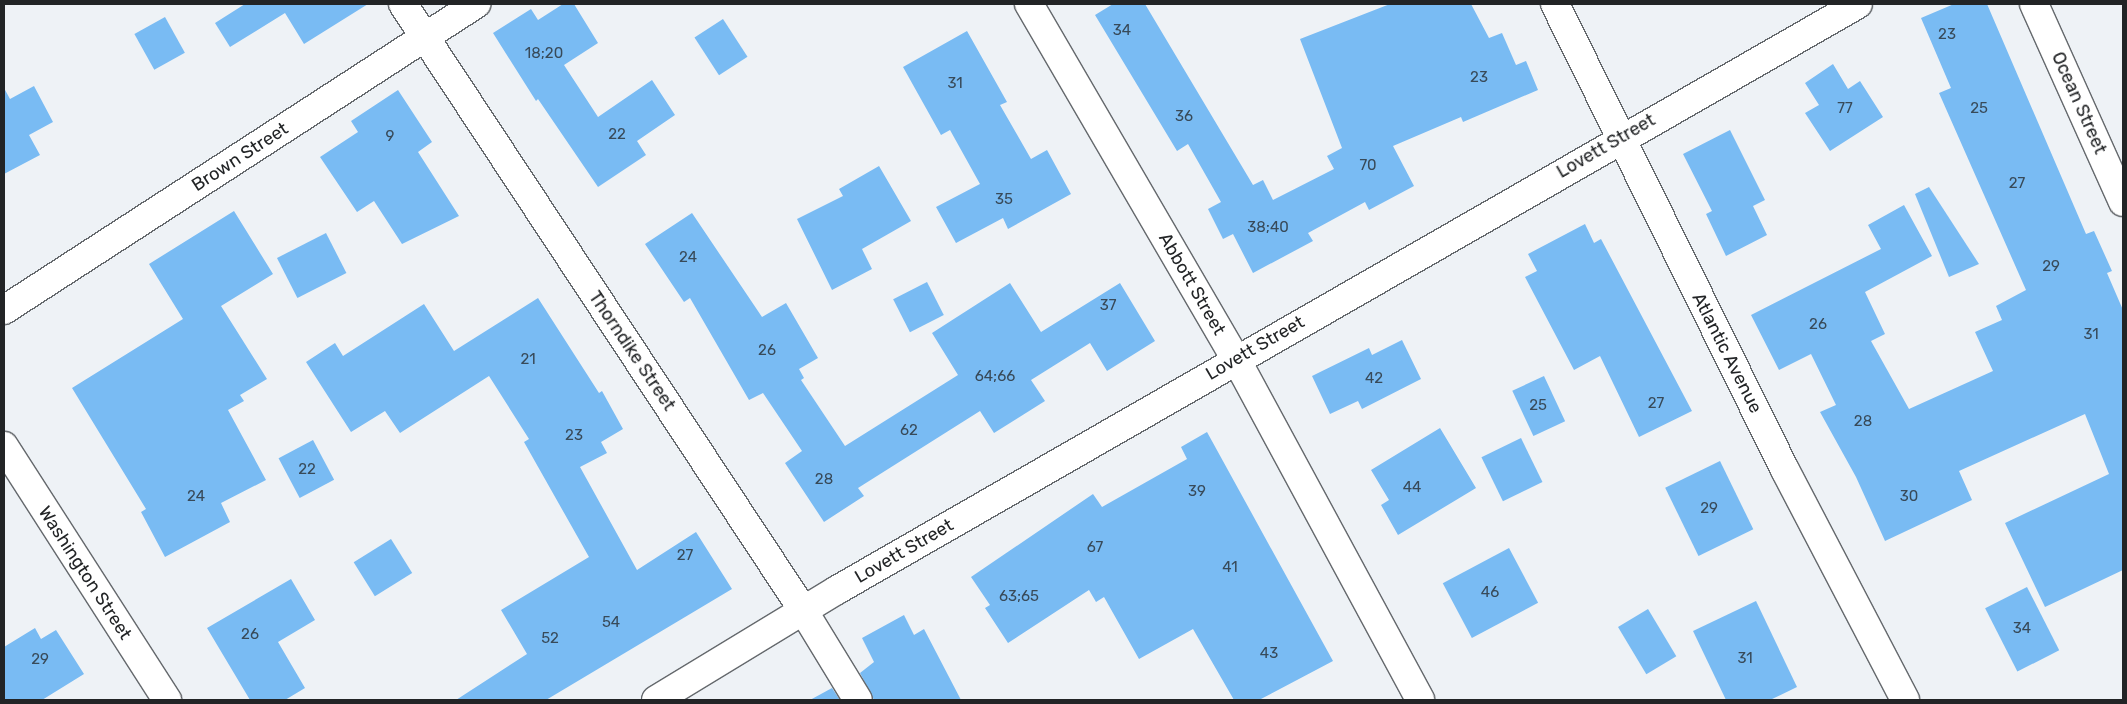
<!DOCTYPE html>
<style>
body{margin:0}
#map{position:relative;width:2127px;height:704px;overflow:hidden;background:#eef2f6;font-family:Rubik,sans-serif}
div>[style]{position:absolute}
.building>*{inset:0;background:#79bbf3;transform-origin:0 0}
.roads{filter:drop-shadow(1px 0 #65696d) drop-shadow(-1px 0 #65696d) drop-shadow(0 1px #65696d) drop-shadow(0 -1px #65696d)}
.minor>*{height:28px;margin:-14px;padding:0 14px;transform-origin:14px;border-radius:14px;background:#fff}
span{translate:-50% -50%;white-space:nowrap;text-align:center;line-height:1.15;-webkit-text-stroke:4px #fff;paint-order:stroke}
.number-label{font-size:15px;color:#384a59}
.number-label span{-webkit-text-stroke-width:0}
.street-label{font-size:18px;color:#222426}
.frame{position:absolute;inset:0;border:5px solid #222426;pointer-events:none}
</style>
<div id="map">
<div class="building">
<i style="clip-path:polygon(245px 4px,368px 4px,304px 44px,285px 13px,230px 47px,215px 23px)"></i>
<i style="clip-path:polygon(563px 4px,574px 4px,598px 43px,564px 65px,598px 117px,652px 80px,675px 115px,637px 141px,646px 155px,598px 187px,538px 99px,536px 101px,493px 33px,531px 9px,538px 20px)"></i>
<i style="clip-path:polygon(1113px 4px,1145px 4px,1253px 185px,1263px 180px,1273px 200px,1334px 169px,1327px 156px,1342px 148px,1300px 39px,1390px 4px,1471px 4px,1489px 38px,1502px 33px,1516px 65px,1526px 61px,1538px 90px,1463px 122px,1461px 117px,1393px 146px,1414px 186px,1369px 210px,1365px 202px,1308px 233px,1313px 241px,1253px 273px,1233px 234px,1223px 239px,1208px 209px,1221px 202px,1188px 144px,1177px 151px,1095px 15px)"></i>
<i style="clip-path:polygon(1954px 4px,1987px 4px,2086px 234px,2094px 231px,2112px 271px,2107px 273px,2123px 310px,2123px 570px,2045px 607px,2005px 523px,2109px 474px,2085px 414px,1959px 471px,1972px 500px,1885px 541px,1856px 477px,1820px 412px,1836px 405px,1811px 354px,1779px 370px,1751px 315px,1881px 249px,1868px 225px,1904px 205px,1932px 256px,1865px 292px,1885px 334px,1871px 341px,1909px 409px,1993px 371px,1975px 332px,2002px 320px,1996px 306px,2026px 290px,1939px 93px,1951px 88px,1921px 18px)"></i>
<i style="left:165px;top:17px;width:41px;height:35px;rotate:61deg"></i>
<i style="left:723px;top:19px;width:45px;height:34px;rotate:57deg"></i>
<i style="clip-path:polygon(967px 31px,1007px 102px,1000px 105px,1031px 159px,1047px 150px,1071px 194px,1008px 229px,1003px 218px,956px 243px,936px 207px,980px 184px,950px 130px,941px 135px,903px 67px)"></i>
<i style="clip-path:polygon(1833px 64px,1848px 89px,1860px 81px,1883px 117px,1830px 151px,1805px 113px,1819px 105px,1805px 83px)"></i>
<i style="clip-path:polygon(34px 86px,53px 122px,29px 135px,40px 155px,4px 174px,4px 88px,10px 99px)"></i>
<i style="clip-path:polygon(398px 90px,432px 142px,418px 152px,459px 216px,402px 244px,374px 201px,357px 212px,320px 157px,358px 132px,351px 121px)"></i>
<i style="clip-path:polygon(1730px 130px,1765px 200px,1753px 206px,1767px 235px,1726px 256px,1706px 214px,1712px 211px,1683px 154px)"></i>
<i style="clip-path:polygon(879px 166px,911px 221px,862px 249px,872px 269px,832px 290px,797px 219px,843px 196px,839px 189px)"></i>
<i style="clip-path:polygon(1929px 187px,1979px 264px,1949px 277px,1915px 194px)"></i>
<i style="clip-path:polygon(234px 211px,273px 274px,221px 306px,267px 379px,240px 395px,244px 401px,228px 410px,266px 480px,221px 503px,230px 522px,165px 557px,141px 512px,146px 509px,72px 388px,183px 319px,149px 264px)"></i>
<i style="clip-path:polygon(692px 213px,762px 317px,786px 303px,818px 358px,799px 369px,804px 378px,801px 380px,845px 446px,958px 375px,932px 333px,1010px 283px,1041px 332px,1120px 283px,1155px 341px,1107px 371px,1090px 343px,1031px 380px,1045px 401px,994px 433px,980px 411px,858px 488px,864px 496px,824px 522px,785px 463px,802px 451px,763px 393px,749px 400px,690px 298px,684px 302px,645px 244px)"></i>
<i style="clip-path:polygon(1585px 224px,1594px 243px,1601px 239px,1692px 411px,1639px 437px,1600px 356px,1574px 370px,1525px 277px,1537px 271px,1528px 254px)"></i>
<i style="left:326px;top:233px;width:45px;height:55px;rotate:63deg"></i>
<i style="left:927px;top:282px;width:37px;height:38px;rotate:63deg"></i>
<i style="clip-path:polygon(538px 298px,599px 393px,602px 391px,623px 429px,601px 442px,607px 453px,580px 467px,637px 570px,696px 532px,732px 589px,546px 700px,456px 700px,527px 654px,501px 610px,589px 557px,524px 442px,529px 439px,489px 376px,400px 433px,385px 411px,351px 432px,306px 362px,335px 343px,343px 356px,424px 304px,454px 351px)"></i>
<i style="clip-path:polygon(1402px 340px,1421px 379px,1362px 409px,1358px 401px,1330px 414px,1312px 376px,1369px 348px,1372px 355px)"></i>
<i style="left:1544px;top:376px;width:50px;height:35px;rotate:65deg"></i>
<i style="clip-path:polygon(1440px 428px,1476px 488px,1398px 535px,1381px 505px,1389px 500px,1371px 470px)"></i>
<i style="clip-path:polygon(1207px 432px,1333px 661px,1259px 700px,1234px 700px,1193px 629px,1139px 659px,1104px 597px,1096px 602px,1089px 590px,1008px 643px,985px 608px,990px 605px,971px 577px,1093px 494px,1102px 507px,1187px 459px,1181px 447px)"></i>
<i style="left:1521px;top:438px;width:49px;height:44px;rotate:64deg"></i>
<i style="left:313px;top:440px;width:45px;height:39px;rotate:62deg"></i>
<i style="left:1720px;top:461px;width:76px;height:61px;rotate:64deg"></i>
<i style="left:391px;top:539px;width:40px;height:44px;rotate:58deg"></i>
<i style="left:1509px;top:548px;width:62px;height:75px;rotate:62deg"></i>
<i style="clip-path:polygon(291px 579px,315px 620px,278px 642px,305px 688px,285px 700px,250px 700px,207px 628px)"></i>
<i style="left:2027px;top:587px;width:71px;height:47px;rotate:63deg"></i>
<i style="clip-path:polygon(1756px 601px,1797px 687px,1770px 700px,1726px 700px,1693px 631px)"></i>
<i style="left:1648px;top:609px;width:55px;height:35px;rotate:59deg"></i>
<i style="clip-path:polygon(904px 615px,914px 635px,924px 629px,961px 700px,874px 700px,860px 673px,874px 662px,862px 638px)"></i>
<i style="clip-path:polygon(35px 628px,41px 639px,56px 630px,84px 674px,42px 700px,4px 700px,4px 647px)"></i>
<i style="clip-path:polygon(832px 688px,840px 700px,810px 700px)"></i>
</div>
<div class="roads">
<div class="minor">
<i style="left:403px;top:4px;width:726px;rotate:56.57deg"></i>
<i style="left:803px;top:610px;width:105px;rotate:58.6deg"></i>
<i style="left:1029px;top:4px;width:411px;rotate:59.8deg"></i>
<i style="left:1236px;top:359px;width:387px;rotate:61.6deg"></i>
<i style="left:1555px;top:4px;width:520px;rotate:63.73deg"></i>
<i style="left:1785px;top:470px;width:259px;rotate:62.4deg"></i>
<i style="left:2034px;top:4px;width:217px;rotate:65.8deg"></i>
<i style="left:4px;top:310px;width:563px;rotate:-32.96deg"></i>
<i style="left:4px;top:446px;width:302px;rotate:57.3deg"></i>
<i style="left:656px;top:700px;width:212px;rotate:-31.3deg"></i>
<i style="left:837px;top:590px;width:1177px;rotate:-29.85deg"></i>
</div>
</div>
<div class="number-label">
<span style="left:1122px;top:31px">34</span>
<span style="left:1947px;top:35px">23</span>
<span style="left:544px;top:54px">18;20</span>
<span style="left:1479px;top:78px">23</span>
<span style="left:955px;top:84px">31</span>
<span style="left:1845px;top:109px">77</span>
<span style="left:1979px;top:109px">25</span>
<span style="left:1184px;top:117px">36</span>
<span style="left:617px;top:135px">22</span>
<span style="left:390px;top:137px">9</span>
<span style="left:1368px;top:166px">70</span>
<span style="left:2017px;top:184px">27</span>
<span style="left:1004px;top:200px">35</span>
<span style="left:1268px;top:228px">38;40</span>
<span style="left:688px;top:258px">24</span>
<span style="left:2051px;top:267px">29</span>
<span style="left:1108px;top:306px">37</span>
<span style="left:1818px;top:325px">26</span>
<span style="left:2091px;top:335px">31</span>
<span style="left:767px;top:351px">26</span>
<span style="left:528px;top:360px">21</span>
<span style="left:995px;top:377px">64;66</span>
<span style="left:1374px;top:379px">42</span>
<span style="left:1656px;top:404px">27</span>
<span style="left:1538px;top:406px">25</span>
<span style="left:1863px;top:422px">28</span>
<span style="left:909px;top:431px">62</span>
<span style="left:574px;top:436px">23</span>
<span style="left:307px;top:470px">22</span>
<span style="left:824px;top:480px">28</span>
<span style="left:1412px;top:488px">44</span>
<span style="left:1197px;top:492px">39</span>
<span style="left:196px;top:497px">24</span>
<span style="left:1909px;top:497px">30</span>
<span style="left:1709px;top:509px">29</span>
<span style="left:1095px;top:548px">67</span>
<span style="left:685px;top:556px">27</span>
<span style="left:1230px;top:568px">41</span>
<span style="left:1490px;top:593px">46</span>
<span style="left:1019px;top:597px">63;65</span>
<span style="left:611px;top:623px">54</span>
<span style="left:2022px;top:629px">34</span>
<span style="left:250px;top:635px">26</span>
<span style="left:550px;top:639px">52</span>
<span style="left:1269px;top:654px">43</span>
<span style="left:1745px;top:659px">31</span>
<span style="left:40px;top:660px">29</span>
</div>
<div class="street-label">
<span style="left:2079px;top:103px;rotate:66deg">Ocean Street</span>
<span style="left:1606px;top:146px;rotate:-30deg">Lovett Street</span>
<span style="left:240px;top:157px;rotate:-33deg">Brown Street</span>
<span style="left:1192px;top:284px;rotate:60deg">Abbott Street</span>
<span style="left:1255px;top:348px;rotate:-30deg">Lovett Street</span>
<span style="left:632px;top:351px;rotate:56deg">Thorndike Street</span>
<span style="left:1727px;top:353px;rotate:63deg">Atlantic Avenue</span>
<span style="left:904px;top:551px;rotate:-30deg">Lovett Street</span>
<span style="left:85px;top:573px;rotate:57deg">Washington Street</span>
</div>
<div class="frame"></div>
</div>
